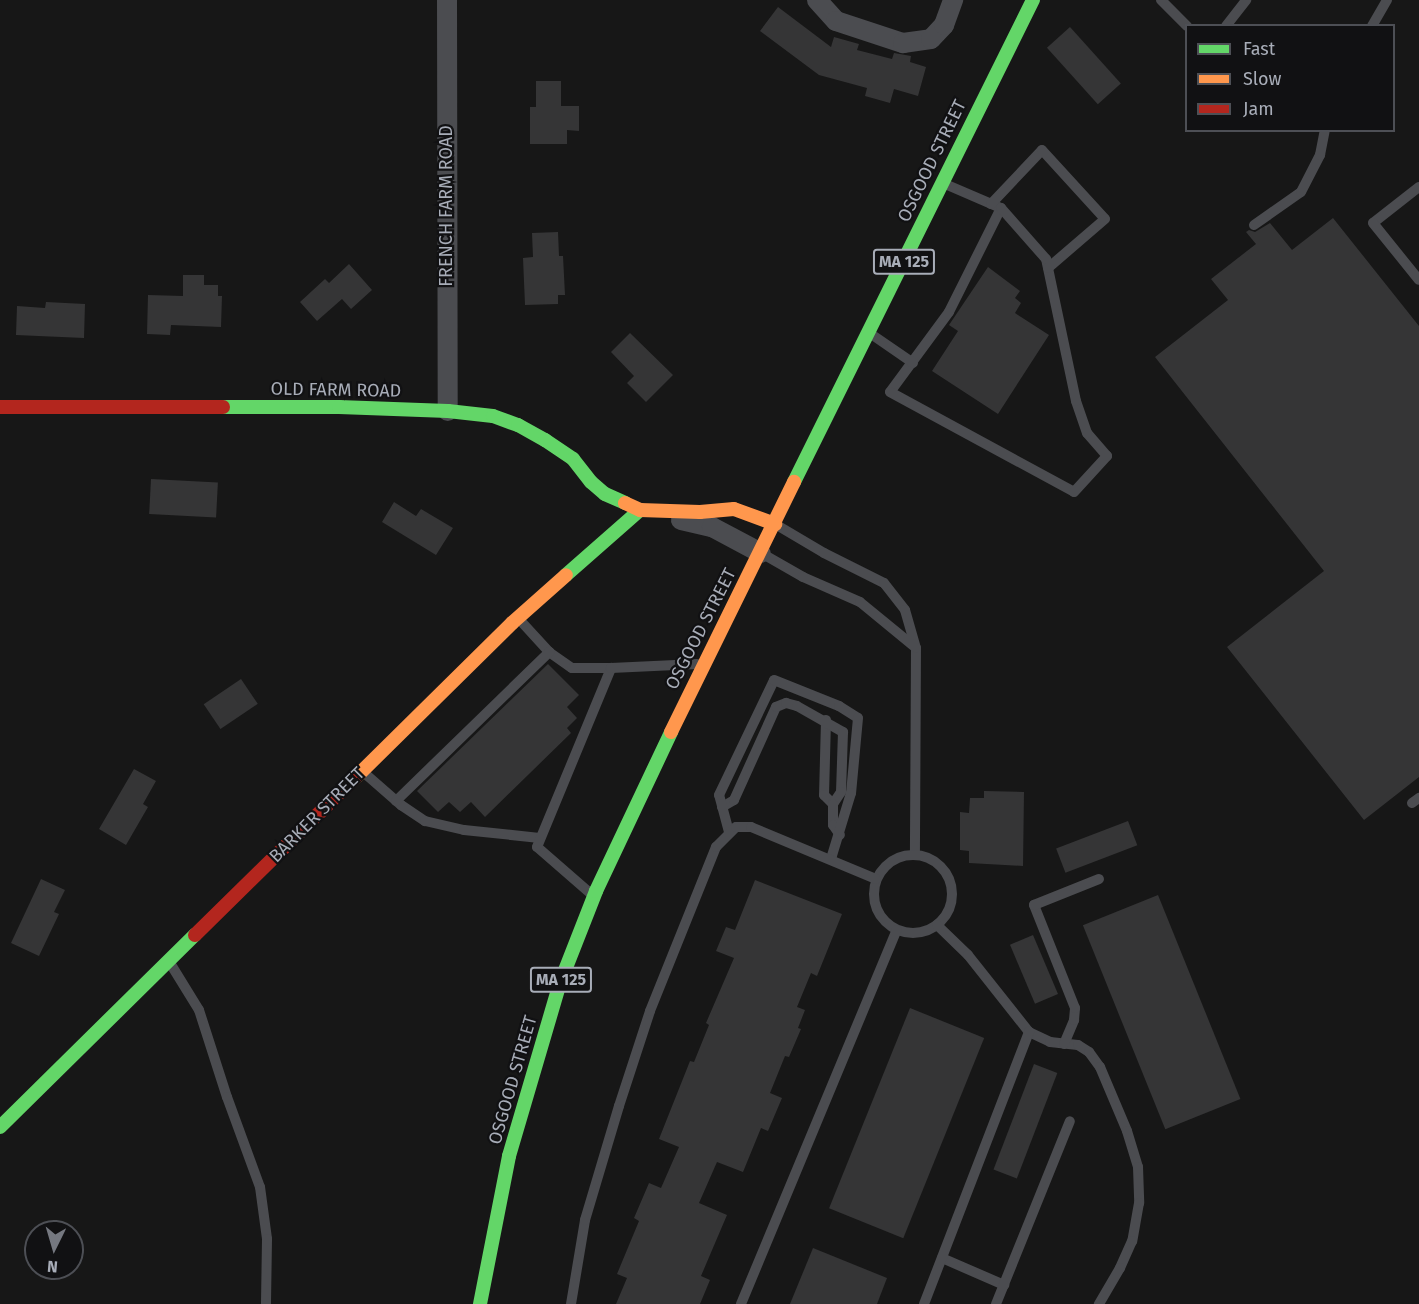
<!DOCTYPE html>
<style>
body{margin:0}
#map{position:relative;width:1419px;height:1304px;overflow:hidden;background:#171717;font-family:"Fira Sans",sans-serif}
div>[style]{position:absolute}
.building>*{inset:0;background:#353536;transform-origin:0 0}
.lane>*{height:10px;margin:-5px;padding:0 5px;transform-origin:5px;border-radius:5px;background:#4b4c50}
.lane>.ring{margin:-5px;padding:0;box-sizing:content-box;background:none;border:10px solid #4b4c50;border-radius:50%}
.street>*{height:20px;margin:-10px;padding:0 10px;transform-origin:10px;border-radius:10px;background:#4b4c50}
.fast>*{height:14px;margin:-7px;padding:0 7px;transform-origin:7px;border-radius:7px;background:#63d668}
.slow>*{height:14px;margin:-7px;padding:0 7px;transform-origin:7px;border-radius:7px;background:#ff974d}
.jam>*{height:14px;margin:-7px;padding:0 7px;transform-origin:7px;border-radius:7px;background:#b3261e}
span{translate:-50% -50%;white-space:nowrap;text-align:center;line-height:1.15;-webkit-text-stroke:4.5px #111113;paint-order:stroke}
.shield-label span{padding:2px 4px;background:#111113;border:2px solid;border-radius:4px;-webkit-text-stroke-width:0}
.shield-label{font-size:16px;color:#a8adb8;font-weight:700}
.street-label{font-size:18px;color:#a8adb8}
.legend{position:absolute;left:1185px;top:24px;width:210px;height:108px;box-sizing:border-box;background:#111113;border:2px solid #4d4f55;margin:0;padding:8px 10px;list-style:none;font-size:18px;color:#a8adb8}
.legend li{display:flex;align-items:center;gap:12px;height:30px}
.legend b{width:30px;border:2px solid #4d4f55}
.north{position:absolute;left:24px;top:1220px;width:60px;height:60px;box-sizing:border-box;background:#111113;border:2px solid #4d4f55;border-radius:50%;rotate:185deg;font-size:16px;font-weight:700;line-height:24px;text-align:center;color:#a8adb8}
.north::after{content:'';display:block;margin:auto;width:21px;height:27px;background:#757880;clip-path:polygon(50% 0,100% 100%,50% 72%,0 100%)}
</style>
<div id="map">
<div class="building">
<i style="clip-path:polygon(778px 7px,831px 47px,834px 37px,859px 44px,857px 50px,892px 59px,894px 53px,911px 56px,910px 62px,926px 67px,918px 96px,894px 89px,890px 103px,865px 96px,867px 88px,819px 75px,760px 31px)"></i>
<i style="left:1070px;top:27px;width:76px;height:31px;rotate:48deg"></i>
<i style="clip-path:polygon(536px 81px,561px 81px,561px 106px,579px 106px,579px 131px,567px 130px,567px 144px,530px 144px,530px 107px,536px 107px)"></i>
<i style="clip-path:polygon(1333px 218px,1419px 326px,1419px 777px,1364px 820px,1227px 647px,1324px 571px,1155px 357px,1228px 300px,1211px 279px,1256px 244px,1246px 232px,1249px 230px,1255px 232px,1270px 223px,1292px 250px)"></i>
<i style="clip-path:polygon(558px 232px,559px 256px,563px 256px,565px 295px,558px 295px,558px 304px,525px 305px,523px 258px,533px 257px,532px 233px)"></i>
<i style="clip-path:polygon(349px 264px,372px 290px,351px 309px,342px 299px,317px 321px,300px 302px,325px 279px,329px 283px)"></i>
<i style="clip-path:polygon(988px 267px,1020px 291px,1015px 298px,1021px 303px,1015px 313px,1049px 335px,998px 414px,932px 371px,958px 331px,949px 325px)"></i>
<i style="clip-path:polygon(183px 275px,204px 275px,204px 285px,218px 285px,218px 296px,222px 296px,221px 327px,171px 325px,170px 335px,147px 334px,148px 295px,183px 296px)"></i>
<i style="clip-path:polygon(46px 302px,85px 304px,84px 338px,16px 335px,17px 306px,45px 308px)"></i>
<i style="clip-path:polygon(630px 333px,673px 375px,646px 402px,627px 383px,634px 376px,611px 352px)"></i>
<i style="left:151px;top:479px;width:67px;height:35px;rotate:3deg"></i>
<i style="clip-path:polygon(394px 502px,416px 516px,421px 509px,453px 528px,436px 555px,382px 522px)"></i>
<i style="clip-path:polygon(548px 664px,579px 695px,567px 707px,577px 718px,567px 728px,571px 733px,485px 817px,471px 802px,460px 812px,449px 802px,438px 812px,417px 791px)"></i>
<i style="left:241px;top:679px;width:30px;height:45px;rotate:56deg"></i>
<i style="clip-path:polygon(134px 769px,156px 781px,143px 804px,148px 807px,126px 845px,99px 829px)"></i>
<i style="clip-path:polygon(984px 791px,1024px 792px,1023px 866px,969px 863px,969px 851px,960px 850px,960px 812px,969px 813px,970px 798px,984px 798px)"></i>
<i style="left:1128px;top:821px;width:26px;height:77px;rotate:69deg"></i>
<i style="clip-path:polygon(41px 879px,65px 890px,54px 912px,59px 914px,39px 956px,11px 943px)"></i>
<i style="clip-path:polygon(755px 880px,842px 914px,817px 976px,811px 973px,797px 1007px,805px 1010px,798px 1028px,801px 1029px,789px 1057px,785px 1056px,770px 1093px,782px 1098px,768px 1131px,761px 1128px,743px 1172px,717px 1162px,699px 1203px,727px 1215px,701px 1276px,710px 1280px,700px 1304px,616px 1304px,627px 1278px,617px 1274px,639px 1221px,634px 1218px,649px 1183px,661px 1188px,679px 1147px,659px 1139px,690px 1061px,694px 1062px,709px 1025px,706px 1023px,734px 958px,716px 951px,726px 927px,735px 930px)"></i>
<i style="left:1158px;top:895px;width:220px;height:81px;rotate:68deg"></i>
<i style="left:1033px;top:935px;width:64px;height:25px;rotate:67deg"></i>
<i style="left:910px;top:1008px;width:80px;height:216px;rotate:22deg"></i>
<i style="left:1034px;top:1064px;width:25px;height:113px;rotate:21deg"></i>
<i style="clip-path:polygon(813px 1248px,887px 1278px,877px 1304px,790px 1304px)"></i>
</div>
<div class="lane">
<i style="left:1161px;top:0;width:37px;rotate:45deg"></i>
<i style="left:1226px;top:26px;width:33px;rotate:-52deg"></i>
<i style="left:1372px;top:26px;width:30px;rotate:-60deg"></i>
<i style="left:945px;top:184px;width:61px;rotate:23.2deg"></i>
<i style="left:1001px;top:208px;width:116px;rotate:116.6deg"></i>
<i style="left:949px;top:312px;width:99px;rotate:126.4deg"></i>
<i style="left:890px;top:392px;width:209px;rotate:28.5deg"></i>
<i style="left:1074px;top:492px;width:49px;rotate:-47.5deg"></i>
<i style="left:1107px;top:456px;width:30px;rotate:-131deg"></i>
<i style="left:1087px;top:433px;width:34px;rotate:-109deg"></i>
<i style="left:1076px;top:401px;width:145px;rotate:-101.9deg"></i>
<i style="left:1046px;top:259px;width:68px;rotate:-131.4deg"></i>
<i style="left:1419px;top:187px;width:58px;rotate:142deg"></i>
<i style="left:1373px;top:223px;width:73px;rotate:51.1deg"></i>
<i style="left:991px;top:204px;width:74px;rotate:-46.6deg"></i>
<i style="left:1042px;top:150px;width:93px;rotate:47.6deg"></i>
<i style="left:1105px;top:219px;width:75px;rotate:139.3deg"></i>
<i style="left:1254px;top:225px;width:57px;rotate:-35.1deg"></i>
<i style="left:1301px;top:192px;width:42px;rotate:-62.8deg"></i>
<i style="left:1320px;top:155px;width:25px;rotate:-79deg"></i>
<i style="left:871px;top:334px;width:51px;rotate:34.6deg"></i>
<i style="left:775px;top:524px;width:57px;rotate:30.6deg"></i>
<i style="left:824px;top:553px;width:67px;rotate:26.6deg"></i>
<i style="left:884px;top:583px;width:34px;rotate:52deg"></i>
<i style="left:905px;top:610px;width:40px;rotate:74deg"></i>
<i style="left:916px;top:648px;width:207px;rotate:90.3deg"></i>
<i style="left:763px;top:554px;width:46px;rotate:29.9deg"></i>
<i style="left:803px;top:577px;width:62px;rotate:23.7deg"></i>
<i style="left:860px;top:602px;width:72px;rotate:39.4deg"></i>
<i style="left:518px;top:618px;width:46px;rotate:47.6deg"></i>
<i style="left:549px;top:652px;width:28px;rotate:35deg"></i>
<i style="left:572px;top:668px;width:39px"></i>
<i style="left:826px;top:720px;width:75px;rotate:91.5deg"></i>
<i style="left:824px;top:795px;width:13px;rotate:45deg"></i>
<i style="left:362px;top:771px;width:52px;rotate:41.1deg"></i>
<i style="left:401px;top:805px;width:29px;rotate:34deg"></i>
<i style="left:425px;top:821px;width:40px;rotate:13deg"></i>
<i style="left:464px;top:830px;width:76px;rotate:6deg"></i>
<i style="left:396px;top:801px;width:214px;rotate:-44.2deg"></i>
<i style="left:1412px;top:803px;width:9px;rotate:-36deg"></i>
<i style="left:722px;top:807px;width:14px;rotate:-30deg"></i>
<i style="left:734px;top:800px;width:102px;rotate:-65.7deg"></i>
<i style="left:776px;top:707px;width:11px;rotate:-22deg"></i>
<i style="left:786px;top:703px;width:11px;rotate:15deg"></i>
<i style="left:797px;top:706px;width:53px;rotate:29.5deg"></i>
<i style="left:843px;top:732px;width:60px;rotate:91.9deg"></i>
<i style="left:841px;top:792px;width:14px;rotate:124deg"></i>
<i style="left:833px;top:804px;width:21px;rotate:90deg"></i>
<i style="left:833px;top:825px;width:12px;rotate:55deg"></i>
<i style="left:729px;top:832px;width:38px;rotate:-105deg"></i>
<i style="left:719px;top:795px;width:127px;rotate:-64.4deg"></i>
<i style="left:774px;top:680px;width:70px;rotate:21.8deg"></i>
<i style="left:839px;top:706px;width:22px;rotate:32deg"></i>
<i style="left:858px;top:718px;width:75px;rotate:95.3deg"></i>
<i style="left:851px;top:793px;width:69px;rotate:106.9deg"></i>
<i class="ring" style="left:874px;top:855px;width:68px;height:68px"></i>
<i style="left:590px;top:893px;width:70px;rotate:-139deg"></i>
<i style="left:537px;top:847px;width:194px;rotate:-67.5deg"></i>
<i style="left:611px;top:668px;width:86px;rotate:-2.7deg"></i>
<i style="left:937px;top:925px;width:43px;rotate:44.1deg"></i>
<i style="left:968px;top:955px;width:98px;rotate:51.6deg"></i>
<i style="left:1029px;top:1032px;width:23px;rotate:25deg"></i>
<i style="left:1050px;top:1042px;width:28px;rotate:6deg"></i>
<i style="left:1078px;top:1045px;width:13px;rotate:32deg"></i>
<i style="left:1089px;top:1052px;width:19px;rotate:54deg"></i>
<i style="left:1100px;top:1067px;width:69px;rotate:67.1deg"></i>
<i style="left:1127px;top:1131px;width:38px;rotate:73deg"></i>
<i style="left:1138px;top:1167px;width:36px;rotate:88deg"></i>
<i style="left:1139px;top:1203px;width:39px;rotate:100deg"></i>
<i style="left:1132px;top:1241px;width:30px;rotate:114deg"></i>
<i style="left:1120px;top:1268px;width:42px;rotate:120.3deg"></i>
<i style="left:170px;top:963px;width:55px;rotate:58.3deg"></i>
<i style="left:199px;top:1010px;width:91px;rotate:72.2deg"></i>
<i style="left:227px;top:1097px;width:96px;rotate:69.9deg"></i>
<i style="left:260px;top:1187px;width:52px;rotate:82.3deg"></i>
<i style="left:267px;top:1239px;width:65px;rotate:90.9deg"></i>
<i style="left:1064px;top:1044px;width:26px;rotate:-67deg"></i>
<i style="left:1074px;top:1020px;width:12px;rotate:-85deg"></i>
<i style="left:1075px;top:1008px;width:111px;rotate:-111.7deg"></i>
<i style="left:1034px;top:905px;width:70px;rotate:-21.8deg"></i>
<i style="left:942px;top:1258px;width:68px;rotate:23.5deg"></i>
<i style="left:571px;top:1304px;width:85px;rotate:-80.5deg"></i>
<i style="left:585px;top:1220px;width:119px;rotate:-73.4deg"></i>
<i style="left:619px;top:1106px;width:100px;rotate:-71.9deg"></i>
<i style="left:650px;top:1011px;width:177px;rotate:-68.1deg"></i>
<i style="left:716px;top:847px;width:28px;rotate:-45deg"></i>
<i style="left:736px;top:827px;width:15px"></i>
<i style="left:751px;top:827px;width:135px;rotate:22.6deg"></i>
<i style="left:741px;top:1304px;width:405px;rotate:-67.4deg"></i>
<i style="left:924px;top:1304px;width:292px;rotate:-68.9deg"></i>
<i style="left:996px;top:1304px;width:197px;rotate:-68deg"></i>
</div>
<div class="street">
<i style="left:447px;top:0;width:411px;rotate:89.9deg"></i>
<i style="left:817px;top:0;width:28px;rotate:48deg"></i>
<i style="left:836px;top:21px;width:71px;rotate:18.2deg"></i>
<i style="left:903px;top:43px;width:28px;rotate:-8deg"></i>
<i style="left:931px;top:39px;width:19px;rotate:-47deg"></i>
<i style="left:944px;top:25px;width:27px;rotate:-70deg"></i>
<i style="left:681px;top:520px;width:32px;rotate:13deg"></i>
<i style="left:712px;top:527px;width:55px;rotate:28deg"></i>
</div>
<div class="fast">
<i style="left:223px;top:407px;width:116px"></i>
<i style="left:339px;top:407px;width:109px;rotate:2.1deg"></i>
<i style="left:448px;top:411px;width:45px;rotate:6.3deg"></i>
<i style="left:493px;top:416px;width:27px;rotate:20deg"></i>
<i style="left:518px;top:425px;width:31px;rotate:29deg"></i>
<i style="left:545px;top:440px;width:34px;rotate:34deg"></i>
<i style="left:573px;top:459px;width:29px;rotate:52deg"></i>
<i style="left:591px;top:482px;width:18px;rotate:41deg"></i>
<i style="left:605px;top:494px;width:22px;rotate:24deg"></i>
<i style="left:794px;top:482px;width:538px;rotate:-63.63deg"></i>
<i style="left:566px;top:575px;width:98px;rotate:-41.3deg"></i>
<i style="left:0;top:1127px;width:274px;rotate:-44.6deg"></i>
<i style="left:480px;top:1304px;width:151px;rotate:-78.9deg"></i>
<i style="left:509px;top:1156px;width:180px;rotate:-73.6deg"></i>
<i style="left:560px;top:983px;width:99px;rotate:-68.6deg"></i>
<i style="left:596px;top:891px;width:176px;rotate:-64.7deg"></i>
</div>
<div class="slow">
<i style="left:625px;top:503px;width:17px;rotate:25deg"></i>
<i style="left:640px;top:510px;width:60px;rotate:1.9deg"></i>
<i style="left:700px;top:512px;width:34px;rotate:-5deg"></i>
<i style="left:734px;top:509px;width:44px;rotate:20.1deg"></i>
<i style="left:671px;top:732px;width:279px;rotate:-63.8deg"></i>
<i style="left:355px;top:778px;width:221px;rotate:-44.6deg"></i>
<i style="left:512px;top:623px;width:72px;rotate:-41.6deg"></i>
</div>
<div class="jam">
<i style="left:0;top:407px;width:223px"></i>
<i style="left:195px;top:935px;width:224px;rotate:-44.5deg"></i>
</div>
<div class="shield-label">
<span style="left:904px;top:262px">MA 125</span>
<span style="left:561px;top:980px">MA 125</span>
</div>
<div class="street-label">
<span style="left:932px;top:161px;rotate:-64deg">OSGOOD STREET</span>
<span style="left:446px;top:206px;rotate:-90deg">FRENCH FARM ROAD</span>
<span style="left:336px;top:390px;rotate:1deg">OLD FARM ROAD</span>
<span style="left:701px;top:629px;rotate:-63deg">OSGOOD STREET</span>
<span style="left:317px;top:815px;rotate:-45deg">BARKER STREET</span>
<span style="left:513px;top:1080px;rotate:-74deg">OSGOOD STREET</span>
</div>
<ul class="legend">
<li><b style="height:8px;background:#63d668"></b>Fast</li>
<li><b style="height:8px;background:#ff974d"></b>Slow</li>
<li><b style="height:8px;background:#b3261e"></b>Jam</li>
</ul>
<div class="north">N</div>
</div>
